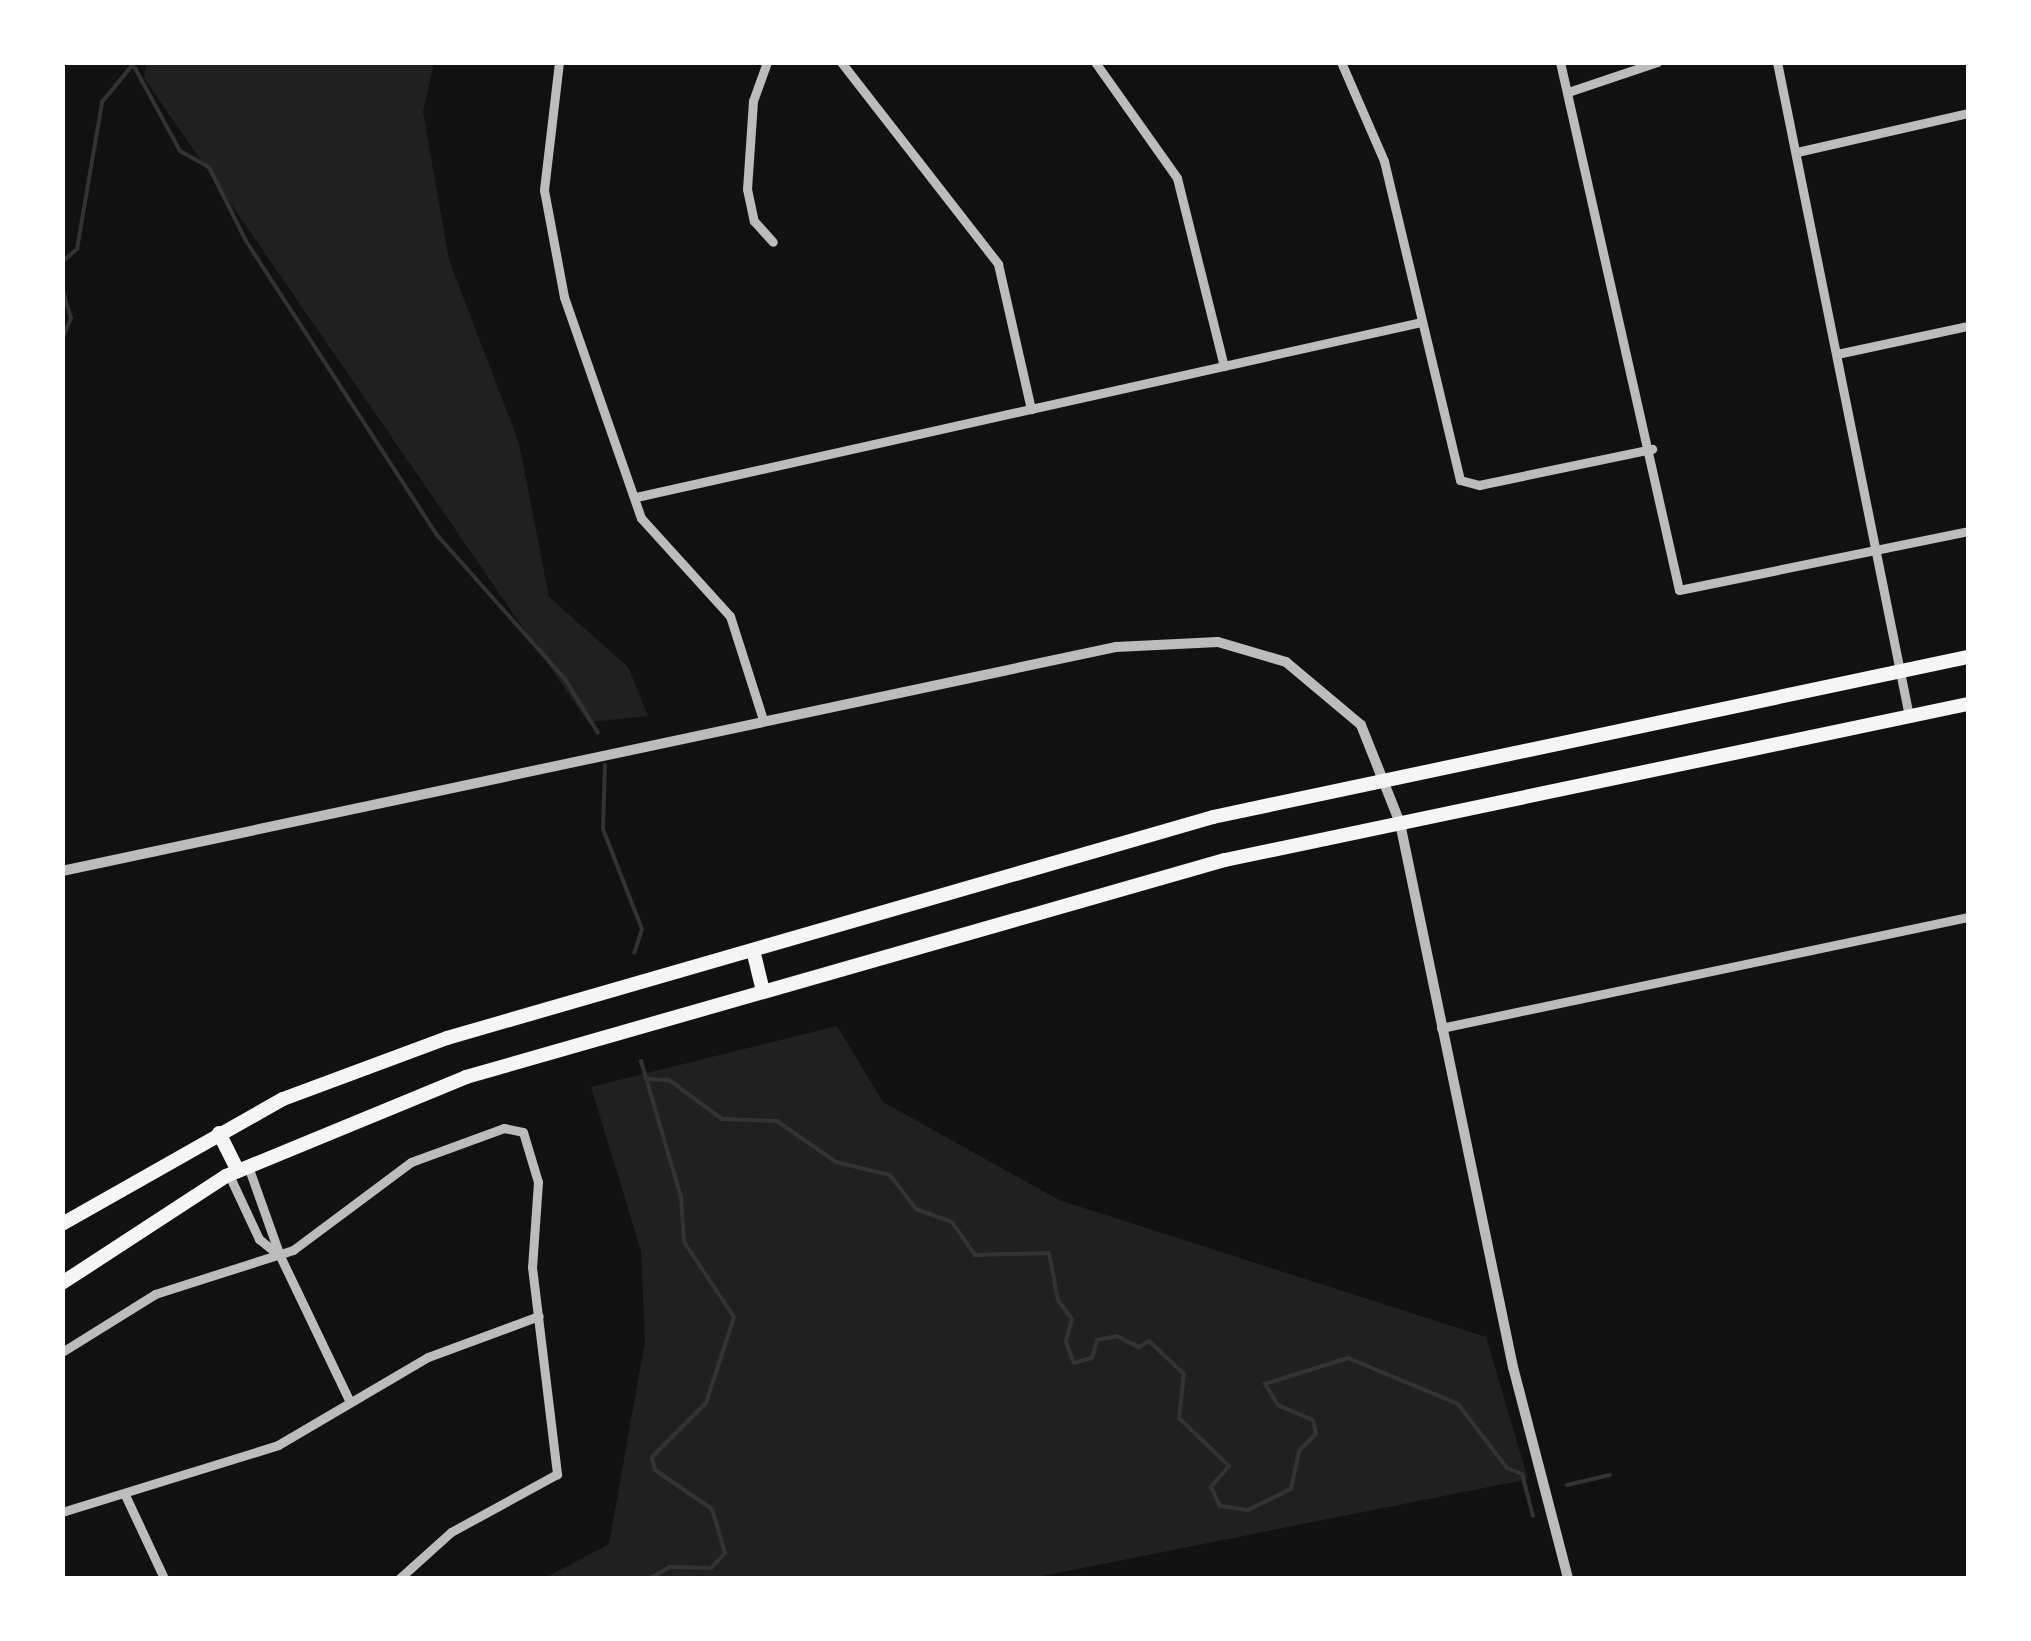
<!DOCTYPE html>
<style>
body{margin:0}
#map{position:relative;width:2031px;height:1641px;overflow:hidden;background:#111;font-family:"Archivo Narrow",sans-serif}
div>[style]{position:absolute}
.green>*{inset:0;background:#202020}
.stream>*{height:4px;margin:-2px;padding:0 2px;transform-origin:2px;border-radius:2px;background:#333}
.minor>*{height:9px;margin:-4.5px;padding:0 4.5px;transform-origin:4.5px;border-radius:4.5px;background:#bcbcbc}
.tertiary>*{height:10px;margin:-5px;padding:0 5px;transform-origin:5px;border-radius:5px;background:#bcbcbc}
.primary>*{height:14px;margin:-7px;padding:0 7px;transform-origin:7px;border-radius:7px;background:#f5f5f5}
span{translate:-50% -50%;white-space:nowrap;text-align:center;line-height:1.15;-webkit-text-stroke:10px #fff;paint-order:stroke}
.frame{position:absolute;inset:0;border:65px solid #fff;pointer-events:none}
</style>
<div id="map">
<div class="green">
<i style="clip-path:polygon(146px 63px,434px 63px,423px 112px,449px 260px,519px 443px,549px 597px,628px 667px,648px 716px,588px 722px,144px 78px)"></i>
<i style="clip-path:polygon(837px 1026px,883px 1102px,1059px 1200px,1486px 1337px,1528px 1479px,1033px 1578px,545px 1578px,609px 1544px,645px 1341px,641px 1251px,591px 1087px)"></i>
</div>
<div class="stream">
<i style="left:135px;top:68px;width:94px;rotate:61.5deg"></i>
<i style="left:180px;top:151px;width:33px;rotate:29deg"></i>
<i style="left:209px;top:167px;width:83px;rotate:63.4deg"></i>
<i style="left:246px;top:241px;width:351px;rotate:57deg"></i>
<i style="left:437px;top:535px;width:193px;rotate:48.4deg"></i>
<i style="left:565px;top:679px;width:63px;rotate:58.6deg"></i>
<i style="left:62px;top:262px;width:20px;rotate:-41deg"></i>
<i style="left:77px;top:249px;width:149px;rotate:-80.3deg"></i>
<i style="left:102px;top:102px;width:52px;rotate:-50.5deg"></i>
<i style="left:62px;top:287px;width:32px;rotate:74deg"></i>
<i style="left:71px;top:318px;width:23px;rotate:113deg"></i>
<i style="left:605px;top:765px;width:64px;rotate:91.8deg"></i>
<i style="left:603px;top:829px;width:107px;rotate:68.7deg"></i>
<i style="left:642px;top:929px;width:25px;rotate:108deg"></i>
<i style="left:641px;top:1061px;width:142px;rotate:73.6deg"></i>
<i style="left:681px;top:1197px;width:45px;rotate:86.2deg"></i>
<i style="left:684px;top:1242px;width:90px;rotate:56.3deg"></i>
<i style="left:734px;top:1317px;width:90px;rotate:108deg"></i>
<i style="left:706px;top:1403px;width:76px;rotate:135deg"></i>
<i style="left:652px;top:1457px;width:13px;rotate:77deg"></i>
<i style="left:655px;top:1470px;width:69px;rotate:34.4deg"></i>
<i style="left:712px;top:1509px;width:46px;rotate:73.5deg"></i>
<i style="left:725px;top:1553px;width:21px;rotate:133deg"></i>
<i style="left:711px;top:1568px;width:41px;rotate:-178.6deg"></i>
<i style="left:670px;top:1567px;width:23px;rotate:151deg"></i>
<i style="left:647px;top:1079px;width:22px;rotate:3deg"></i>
<i style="left:669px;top:1080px;width:66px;rotate:36.3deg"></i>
<i style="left:722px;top:1119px;width:55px;rotate:2.1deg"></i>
<i style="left:777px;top:1121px;width:72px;rotate:34.8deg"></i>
<i style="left:836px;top:1162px;width:56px;rotate:13.5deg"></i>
<i style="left:890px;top:1175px;width:43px;rotate:52.6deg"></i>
<i style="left:916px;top:1209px;width:38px;rotate:20deg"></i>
<i style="left:952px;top:1222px;width:40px;rotate:55.1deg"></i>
<i style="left:975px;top:1255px;width:74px;rotate:-1.5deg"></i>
<i style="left:1049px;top:1253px;width:48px;rotate:79.2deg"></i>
<i style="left:1058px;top:1300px;width:24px;rotate:54deg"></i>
<i style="left:1072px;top:1319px;width:24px;rotate:105deg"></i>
<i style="left:1066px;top:1342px;width:22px;rotate:69deg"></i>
<i style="left:1074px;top:1363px;width:19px;rotate:-16deg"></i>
<i style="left:1092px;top:1358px;width:19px;rotate:-74deg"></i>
<i style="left:1097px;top:1340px;width:20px;rotate:-11deg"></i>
<i style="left:1117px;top:1336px;width:25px;rotate:27deg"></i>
<i style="left:1139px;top:1347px;width:12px;rotate:-31deg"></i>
<i style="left:1149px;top:1341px;width:48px;rotate:43.3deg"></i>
<i style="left:1184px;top:1374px;width:44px;rotate:96.5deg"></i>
<i style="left:1179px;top:1418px;width:69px;rotate:43.8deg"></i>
<i style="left:1229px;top:1466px;width:28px;rotate:131deg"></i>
<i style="left:1211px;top:1487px;width:21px;rotate:65deg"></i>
<i style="left:1220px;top:1506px;width:28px;rotate:8deg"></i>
<i style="left:1248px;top:1510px;width:48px;rotate:-26deg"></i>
<i style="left:1291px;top:1489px;width:39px;rotate:-78deg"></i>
<i style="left:1299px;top:1451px;width:24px;rotate:-45deg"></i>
<i style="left:1316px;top:1434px;width:14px;rotate:-102deg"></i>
<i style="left:1313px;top:1420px;width:38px;rotate:-157deg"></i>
<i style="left:1278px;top:1405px;width:25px;rotate:-122deg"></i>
<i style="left:1265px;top:1384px;width:87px;rotate:-17.4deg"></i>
<i style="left:1348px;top:1358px;width:119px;rotate:22.7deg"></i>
<i style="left:1458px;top:1404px;width:81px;rotate:52.6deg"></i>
<i style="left:1507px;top:1468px;width:16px;rotate:22deg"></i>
<i style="left:1522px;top:1474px;width:43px;rotate:75.3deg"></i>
<i style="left:1567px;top:1485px;width:44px;rotate:-13.1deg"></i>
</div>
<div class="minor">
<i style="left:559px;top:62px;width:129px;rotate:96.7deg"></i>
<i style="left:544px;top:190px;width:109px;rotate:79.4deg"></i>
<i style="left:564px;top:297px;width:234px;rotate:70.8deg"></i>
<i style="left:641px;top:518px;width:132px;rotate:47.8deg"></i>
<i style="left:730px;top:616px;width:105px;rotate:72.3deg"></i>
<i style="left:767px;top:62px;width:41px;rotate:109.7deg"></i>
<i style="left:753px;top:101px;width:88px;rotate:93.9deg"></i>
<i style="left:747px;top:189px;width:33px;rotate:78deg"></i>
<i style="left:754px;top:221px;width:28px;rotate:48deg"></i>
<i style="left:841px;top:62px;width:256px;rotate:52.1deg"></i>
<i style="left:998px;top:264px;width:149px;rotate:77.2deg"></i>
<i style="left:1095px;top:62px;width:142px;rotate:54.7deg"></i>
<i style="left:1177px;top:178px;width:194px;rotate:76deg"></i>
<i style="left:1341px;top:62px;width:108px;rotate:66.5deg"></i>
<i style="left:1384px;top:161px;width:328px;rotate:76.6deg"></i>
<i style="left:1460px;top:480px;width:20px;rotate:15deg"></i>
<i style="left:1479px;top:485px;width:177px;rotate:-11.8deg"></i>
<i style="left:1560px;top:62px;width:541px;rotate:77.3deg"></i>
<i style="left:1679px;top:590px;width:295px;rotate:-11.5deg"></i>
<i style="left:1777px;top:62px;width:667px;rotate:78.59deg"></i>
<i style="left:1571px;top:91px;width:91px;rotate:-18.6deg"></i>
<i style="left:1797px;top:152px;width:175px;rotate:-12.8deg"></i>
<i style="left:1837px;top:354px;width:134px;rotate:-12.1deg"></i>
<i style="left:636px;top:497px;width:804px;rotate:-12.57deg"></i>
<i style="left:1441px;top:1028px;width:539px;rotate:-11.89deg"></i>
<i style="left:229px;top:1175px;width:71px;rotate:64.9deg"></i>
<i style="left:259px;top:1239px;width:27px;rotate:39deg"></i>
<i style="left:280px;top:1256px;width:96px;rotate:-109.6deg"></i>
<i style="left:280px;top:1256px;width:160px;rotate:64.4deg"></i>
<i style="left:62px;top:1352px;width:110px;rotate:-31.9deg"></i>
<i style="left:155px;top:1294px;width:145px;rotate:-17.7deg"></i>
<i style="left:293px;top:1250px;width:147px;rotate:-36.7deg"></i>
<i style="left:411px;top:1162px;width:99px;rotate:-20.1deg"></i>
<i style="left:504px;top:1128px;width:19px;rotate:12deg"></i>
<i style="left:523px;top:1132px;width:52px;rotate:73.3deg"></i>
<i style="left:538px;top:1182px;width:85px;rotate:94deg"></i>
<i style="left:532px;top:1267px;width:209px;rotate:83.1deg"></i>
<i style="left:557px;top:1474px;width:121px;rotate:151.3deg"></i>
<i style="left:451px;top:1532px;width:69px;rotate:138deg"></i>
<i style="left:126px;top:1497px;width:89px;rotate:64.9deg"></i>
<i style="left:62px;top:1512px;width:226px;rotate:-17.2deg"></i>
<i style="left:278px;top:1445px;width:174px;rotate:-30.4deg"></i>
<i style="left:428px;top:1357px;width:118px;rotate:-20.3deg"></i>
</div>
<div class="tertiary">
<i style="left:62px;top:871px;width:1078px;rotate:-12deg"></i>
<i style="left:1116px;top:647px;width:102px;rotate:-2.8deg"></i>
<i style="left:1218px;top:642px;width:71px;rotate:16.4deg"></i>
<i style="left:1286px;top:662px;width:98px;rotate:40deg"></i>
<i style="left:1361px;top:725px;width:105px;rotate:68.3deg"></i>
<i style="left:1400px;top:823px;width:556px;rotate:78.27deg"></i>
<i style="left:1513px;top:1367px;width:218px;rotate:75.4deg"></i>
</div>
<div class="primary">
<i style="left:753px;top:950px;width:42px;rotate:76.3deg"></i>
<i style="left:219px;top:1133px;width:42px;rotate:63.4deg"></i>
<i style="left:62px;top:1224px;width:254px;rotate:-29.5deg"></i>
<i style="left:283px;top:1099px;width:175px;rotate:-20.4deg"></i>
<i style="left:447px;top:1038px;width:797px;rotate:-16.09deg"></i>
<i style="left:1213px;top:817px;width:772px;rotate:-11.97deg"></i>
<i style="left:62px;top:1283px;width:196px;rotate:-33.1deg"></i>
<i style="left:226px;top:1176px;width:260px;rotate:-22.4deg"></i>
<i style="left:466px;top:1077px;width:789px;rotate:-15.96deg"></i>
<i style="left:1225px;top:860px;width:759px;rotate:-11.86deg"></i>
</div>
<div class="frame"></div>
</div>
